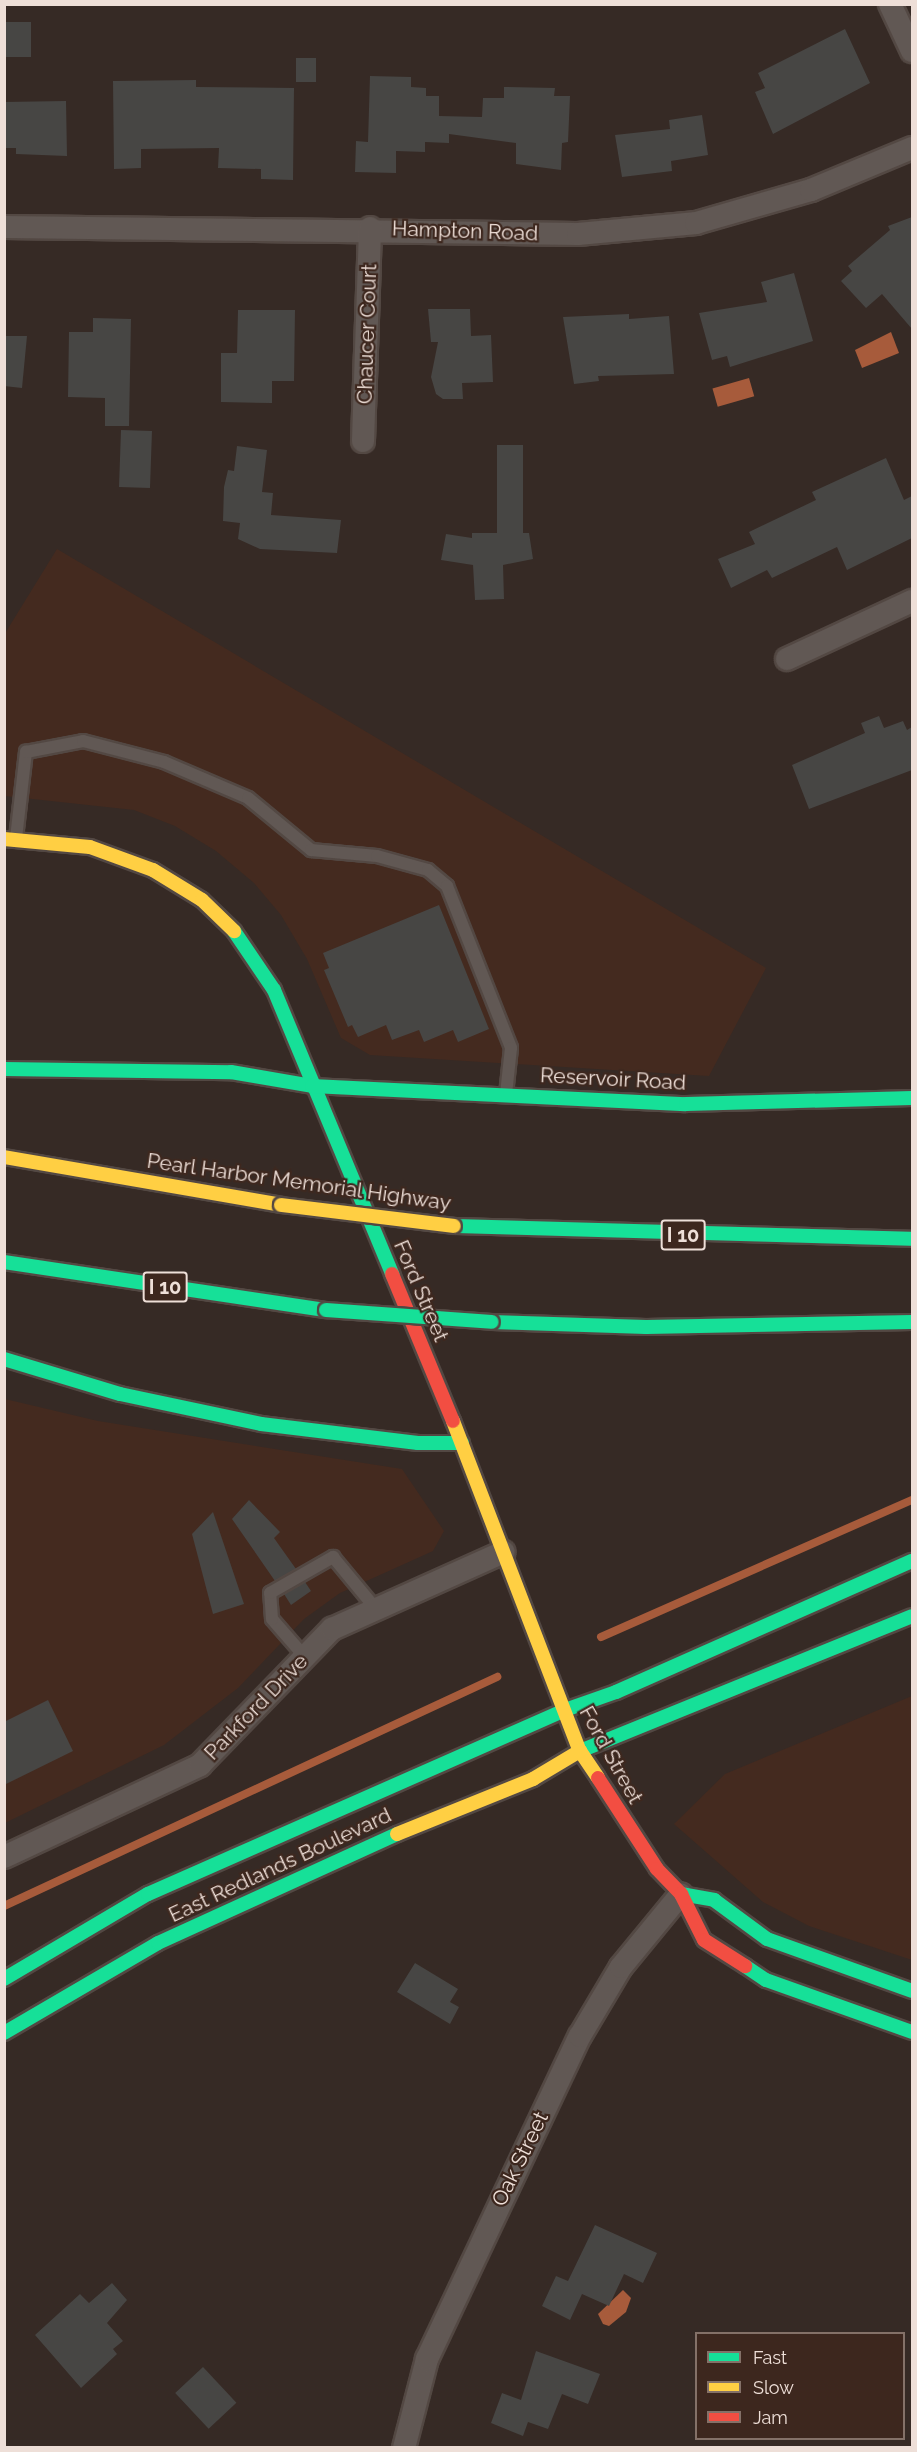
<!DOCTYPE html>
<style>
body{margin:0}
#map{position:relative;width:917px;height:2452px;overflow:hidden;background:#362a25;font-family:Raleway,sans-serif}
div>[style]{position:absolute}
.built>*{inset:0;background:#442a1f}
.water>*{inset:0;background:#a75b3b;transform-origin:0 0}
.stream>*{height:8px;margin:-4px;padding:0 4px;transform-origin:4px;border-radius:4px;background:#a75b3b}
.building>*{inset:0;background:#474644;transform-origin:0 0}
.roads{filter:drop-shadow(2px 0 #534843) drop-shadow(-2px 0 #534843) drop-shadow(0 2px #534843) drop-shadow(0 -2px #534843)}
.lane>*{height:12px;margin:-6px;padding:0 6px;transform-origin:6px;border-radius:6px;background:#615854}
.street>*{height:22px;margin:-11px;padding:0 11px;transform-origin:11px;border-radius:11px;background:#615854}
.fast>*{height:14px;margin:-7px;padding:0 7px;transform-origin:7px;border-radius:7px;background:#16e098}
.slow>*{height:14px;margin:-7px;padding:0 7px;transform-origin:7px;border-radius:7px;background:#ffcf43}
.jam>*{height:14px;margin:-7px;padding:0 7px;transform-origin:7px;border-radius:7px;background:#f24e42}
.bridges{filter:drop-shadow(2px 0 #534843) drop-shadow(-2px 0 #534843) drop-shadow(0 2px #534843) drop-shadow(0 -2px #534843)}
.fast-bridge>*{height:14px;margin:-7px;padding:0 7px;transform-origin:7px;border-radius:7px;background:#16e098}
.slow-bridge>*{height:14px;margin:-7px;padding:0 7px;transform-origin:7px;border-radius:7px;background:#ffcf43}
span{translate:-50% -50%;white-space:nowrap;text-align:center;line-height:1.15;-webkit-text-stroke:4.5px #3d271e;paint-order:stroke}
.shield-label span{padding:2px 4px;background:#3d271e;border:2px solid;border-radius:4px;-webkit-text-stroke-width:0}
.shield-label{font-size:20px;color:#eedfd8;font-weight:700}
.street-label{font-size:21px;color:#eedfd8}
.frame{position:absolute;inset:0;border:6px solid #eedfd8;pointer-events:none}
.legend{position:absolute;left:695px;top:2332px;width:210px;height:108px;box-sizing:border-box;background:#3d271e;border:2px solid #847168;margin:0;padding:8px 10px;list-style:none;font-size:18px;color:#eedfd8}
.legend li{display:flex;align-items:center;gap:12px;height:30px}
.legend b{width:30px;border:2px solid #847168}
</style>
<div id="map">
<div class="built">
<i style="clip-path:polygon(57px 549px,766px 968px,709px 1076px,370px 1055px,341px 1038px,307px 959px,281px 915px,254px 883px,216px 851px,175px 826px,134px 810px,5px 796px,4px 635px)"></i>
<i style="clip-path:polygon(5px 1399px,98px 1421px,402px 1469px,444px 1531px,433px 1551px,340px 1593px,304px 1619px,238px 1688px,164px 1745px,5px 1823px)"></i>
<i style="clip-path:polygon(912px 1696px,912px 1960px,809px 1926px,763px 1902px,674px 1824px,725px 1774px)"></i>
</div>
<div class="water">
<i style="clip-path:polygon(891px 332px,899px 353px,862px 368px,855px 350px)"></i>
<i style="left:749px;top:378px;width:19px;height:38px;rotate:74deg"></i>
<i style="clip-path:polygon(623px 2290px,631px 2298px,626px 2312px,609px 2326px,603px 2324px,598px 2314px)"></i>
</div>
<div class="stream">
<i style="left:601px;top:1637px;width:340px;rotate:-23.8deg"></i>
<i style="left:4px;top:1906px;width:544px;rotate:-24.92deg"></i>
</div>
<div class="building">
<i style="left:31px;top:22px;width:35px;height:27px;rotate:90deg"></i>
<i style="clip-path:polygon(845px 29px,870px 83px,773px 134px,755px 92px,765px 88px,758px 73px)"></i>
<i style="left:296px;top:58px;width:20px;height:24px"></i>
<i style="clip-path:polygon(370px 76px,411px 77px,411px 87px,426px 88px,426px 96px,439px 96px,439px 116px,482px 117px,483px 98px,504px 98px,504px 87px,555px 88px,554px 96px,570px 96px,568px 142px,562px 143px,561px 170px,516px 164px,516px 143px,449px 134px,449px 143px,425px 142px,425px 152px,396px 151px,396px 173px,355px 172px,356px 141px,368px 142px)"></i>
<i style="clip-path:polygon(196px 80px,196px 87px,294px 88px,293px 180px,261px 179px,261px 169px,218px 168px,219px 148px,141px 149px,141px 168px,114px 169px,113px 81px)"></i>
<i style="clip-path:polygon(66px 101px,67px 156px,16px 154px,16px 148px,4px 148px,4px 102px)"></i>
<i style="clip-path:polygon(702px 115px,708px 155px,671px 161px,672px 171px,622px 177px,615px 135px,670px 129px,669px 120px)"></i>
<i style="clip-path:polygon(912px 217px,912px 329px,882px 294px,866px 308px,841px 281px,852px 271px,848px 266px,890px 230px,888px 226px)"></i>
<i style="clip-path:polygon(794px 273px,813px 341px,730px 367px,727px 356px,712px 360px,699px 313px,767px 302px,761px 282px)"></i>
<i style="clip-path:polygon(428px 309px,470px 309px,471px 336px,491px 335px,493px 382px,462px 383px,463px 399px,443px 399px,436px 394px,431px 377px,438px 342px,431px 342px)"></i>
<i style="clip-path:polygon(238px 310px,295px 310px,294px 381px,272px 381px,272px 403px,221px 402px,221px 353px,237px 353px)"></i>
<i style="clip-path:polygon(629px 314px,629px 319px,669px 316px,674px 374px,598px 376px,599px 381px,574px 384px,563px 317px)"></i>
<i style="clip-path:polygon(93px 318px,131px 319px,129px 426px,105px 426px,105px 398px,68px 397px,69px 332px,93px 332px)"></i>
<i style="clip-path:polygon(4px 336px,27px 336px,22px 388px,4px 386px)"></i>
<i style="left:121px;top:430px;width:31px;height:57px;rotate:2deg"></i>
<i style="clip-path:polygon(497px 445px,523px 445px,523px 533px,529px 533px,533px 559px,503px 565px,504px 599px,475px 600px,473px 565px,441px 560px,446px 534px,472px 538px,472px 533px,497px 533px)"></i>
<i style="clip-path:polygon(237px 446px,267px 450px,262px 492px,273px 493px,271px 515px,341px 520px,337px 553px,260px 549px,238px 539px,240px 523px,223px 521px,224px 487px,228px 470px,234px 471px)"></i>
<i style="clip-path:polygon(886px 458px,904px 500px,912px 496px,912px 538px,847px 570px,837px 547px,772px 578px,767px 570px,731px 588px,718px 559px,755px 544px,749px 532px,816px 500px,812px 492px)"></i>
<i style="clip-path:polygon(879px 716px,884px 728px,903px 721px,907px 730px,912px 727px,912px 770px,809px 809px,792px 765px,865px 733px,861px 723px)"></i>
<i style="clip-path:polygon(439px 905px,489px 1029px,458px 1042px,453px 1030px,424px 1042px,419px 1030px,392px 1040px,386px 1025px,358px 1037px,352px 1025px,348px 1027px,324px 970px,329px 968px,323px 953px)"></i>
<i style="clip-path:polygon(249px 1500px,280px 1532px,274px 1538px,296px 1569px,275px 1581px,232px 1519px)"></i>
<i style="clip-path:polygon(213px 1512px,244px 1604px,213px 1614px,192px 1534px)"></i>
<i style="clip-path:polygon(305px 1582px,311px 1591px,291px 1605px,284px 1594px)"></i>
<i style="clip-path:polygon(48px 1700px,73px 1751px,4px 1785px,4px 1722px)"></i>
<i style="clip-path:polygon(415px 1963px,458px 1989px,450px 2002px,459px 2007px,450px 2024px,397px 1992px)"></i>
<i style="clip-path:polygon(595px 2225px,657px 2253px,643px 2283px,624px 2274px,609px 2306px,582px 2294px,570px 2320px,542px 2306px,556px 2276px,568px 2281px)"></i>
<i style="clip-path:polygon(112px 2283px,127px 2300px,107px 2323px,123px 2341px,113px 2349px,117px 2354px,81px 2388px,35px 2335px,80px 2294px,89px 2303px)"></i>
<i style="clip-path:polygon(536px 2351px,600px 2374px,588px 2404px,562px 2394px,548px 2429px,528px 2422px,523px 2436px,491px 2423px,502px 2393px,521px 2400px)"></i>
<i style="left:203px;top:2367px;width:49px;height:38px;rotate:47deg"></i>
</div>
<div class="roads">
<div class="lane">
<i style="left:16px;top:838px;width:87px;rotate:-83.4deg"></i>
<i style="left:26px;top:752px;width:58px;rotate:-10.9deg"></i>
<i style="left:83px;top:741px;width:84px;rotate:14.5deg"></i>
<i style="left:164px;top:762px;width:91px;rotate:23.2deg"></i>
<i style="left:248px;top:798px;width:82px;rotate:39.5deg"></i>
<i style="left:311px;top:850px;width:66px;rotate:5.2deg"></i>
<i style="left:377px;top:856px;width:53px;rotate:15.4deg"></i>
<i style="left:428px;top:870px;width:25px;rotate:40deg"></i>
<i style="left:447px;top:886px;width:174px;rotate:68.4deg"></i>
<i style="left:511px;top:1048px;width:46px;rotate:96.2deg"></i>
<i style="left:305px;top:1657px;width:50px;rotate:-131deg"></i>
<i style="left:272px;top:1619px;width:26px;rotate:-94deg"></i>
<i style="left:270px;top:1593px;width:73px;rotate:-29.7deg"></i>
<i style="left:333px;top:1557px;width:67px;rotate:50.4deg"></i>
</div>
<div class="street">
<i style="left:890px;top:4px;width:52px;rotate:64.9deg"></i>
<i style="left:4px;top:227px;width:574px;rotate:0.7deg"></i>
<i style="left:578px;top:234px;width:119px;rotate:-5.3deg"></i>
<i style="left:696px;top:223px;width:120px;rotate:-16deg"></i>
<i style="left:811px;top:190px;width:109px;rotate:-22.6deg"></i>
<i style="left:363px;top:441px;width:213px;rotate:-88.1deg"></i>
<i style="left:787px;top:659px;width:138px;rotate:-24.9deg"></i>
<i style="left:4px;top:1857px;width:217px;rotate:-25.1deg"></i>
<i style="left:200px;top:1765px;width:190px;rotate:-45.9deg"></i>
<i style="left:332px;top:1629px;width:188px;rotate:-24.2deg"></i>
<i style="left:404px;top:2448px;width:92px;rotate:-75.5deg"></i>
<i style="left:427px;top:2359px;width:357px;rotate:-64.7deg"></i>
<i style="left:580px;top:2036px;width:80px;rotate:-59.3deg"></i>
<i style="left:621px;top:1967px;width:94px;rotate:-50.6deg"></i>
</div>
<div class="fast">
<i style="left:234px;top:931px;width:71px;rotate:55.9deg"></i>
<i style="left:274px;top:990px;width:308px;rotate:67.4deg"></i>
<i style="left:4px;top:1069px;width:227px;rotate:0.8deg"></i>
<i style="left:231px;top:1072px;width:82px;rotate:9.8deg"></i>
<i style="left:312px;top:1086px;width:374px;rotate:2.8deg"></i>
<i style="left:686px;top:1104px;width:226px;rotate:-1.5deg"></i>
<i style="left:454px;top:1226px;width:458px;rotate:1.6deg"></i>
<i style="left:4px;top:1262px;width:326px;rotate:8.5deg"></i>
<i style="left:492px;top:1322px;width:154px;rotate:1.9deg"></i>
<i style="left:646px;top:1327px;width:266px;rotate:-1.1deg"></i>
<i style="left:4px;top:1359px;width:121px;rotate:16.8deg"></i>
<i style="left:120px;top:1394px;width:144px;rotate:12deg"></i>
<i style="left:261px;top:1424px;width:158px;rotate:6.9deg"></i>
<i style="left:418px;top:1443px;width:44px"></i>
<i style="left:562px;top:1711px;width:57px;rotate:-19.4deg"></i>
<i style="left:616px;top:1692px;width:324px;rotate:-23.9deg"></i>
<i style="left:580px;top:1751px;width:358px;rotate:-22.1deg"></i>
<i style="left:681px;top:1894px;width:34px;rotate:10deg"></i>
<i style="left:714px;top:1900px;width:66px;rotate:36.3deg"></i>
<i style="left:767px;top:1939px;width:154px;rotate:19.7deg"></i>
<i style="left:745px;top:1966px;width:25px;rotate:34deg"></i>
<i style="left:766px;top:1980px;width:155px;rotate:19.6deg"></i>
<i style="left:4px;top:1979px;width:167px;rotate:-30.6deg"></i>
<i style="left:148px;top:1894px;width:453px;rotate:-23.8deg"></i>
<i style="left:4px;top:2033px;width:178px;rotate:-30.3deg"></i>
<i style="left:158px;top:1943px;width:263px;rotate:-24.5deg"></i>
</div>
<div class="slow">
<i style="left:4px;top:839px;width:86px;rotate:5.3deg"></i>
<i style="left:90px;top:847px;width:67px;rotate:20.1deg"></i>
<i style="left:153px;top:870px;width:57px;rotate:31.5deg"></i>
<i style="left:202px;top:900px;width:45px;rotate:44.1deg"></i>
<i style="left:4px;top:1157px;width:281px;rotate:9.8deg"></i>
<i style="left:453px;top:1421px;width:354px;rotate:69deg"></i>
<i style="left:580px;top:1751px;width:32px;rotate:56deg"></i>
<i style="left:397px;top:1834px;width:147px;rotate:-22deg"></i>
<i style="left:533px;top:1779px;width:55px;rotate:-30.8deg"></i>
</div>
<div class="jam">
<i style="left:392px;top:1274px;width:159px;rotate:67.5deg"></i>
<i style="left:598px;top:1778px;width:108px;rotate:57deg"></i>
<i style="left:657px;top:1869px;width:35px;rotate:46deg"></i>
<i style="left:681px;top:1894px;width:51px;rotate:63.4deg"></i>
<i style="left:704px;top:1940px;width:49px;rotate:32.4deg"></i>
</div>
</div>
<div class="bridges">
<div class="fast-bridge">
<i style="left:326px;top:1310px;width:166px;rotate:4.1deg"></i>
</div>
<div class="slow-bridge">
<i style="left:281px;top:1205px;width:174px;rotate:6.9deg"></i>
</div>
</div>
<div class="shield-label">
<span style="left:683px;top:1235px">I 10</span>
<span style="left:165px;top:1287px">I 10</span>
</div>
<div class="street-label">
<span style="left:465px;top:231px;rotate:2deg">Hampton Road</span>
<span style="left:367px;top:334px;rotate:-88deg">Chaucer Court</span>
<span style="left:613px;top:1079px;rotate:3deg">Reservoir Road</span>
<span style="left:299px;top:1182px;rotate:8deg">Pearl Harbor Memorial Highway</span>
<span style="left:421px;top:1291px;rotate:67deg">Ford Street</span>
<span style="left:256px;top:1707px;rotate:-46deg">Parkford Drive</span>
<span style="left:611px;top:1755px;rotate:61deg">Ford Street</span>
<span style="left:280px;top:1865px;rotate:-25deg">East Redlands Boulevard</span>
<span style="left:520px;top:2159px;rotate:-64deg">Oak Street</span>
</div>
<div class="frame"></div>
<ul class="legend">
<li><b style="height:8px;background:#16e098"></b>Fast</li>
<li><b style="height:8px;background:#ffcf43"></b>Slow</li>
<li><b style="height:8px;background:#f24e42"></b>Jam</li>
</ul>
</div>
